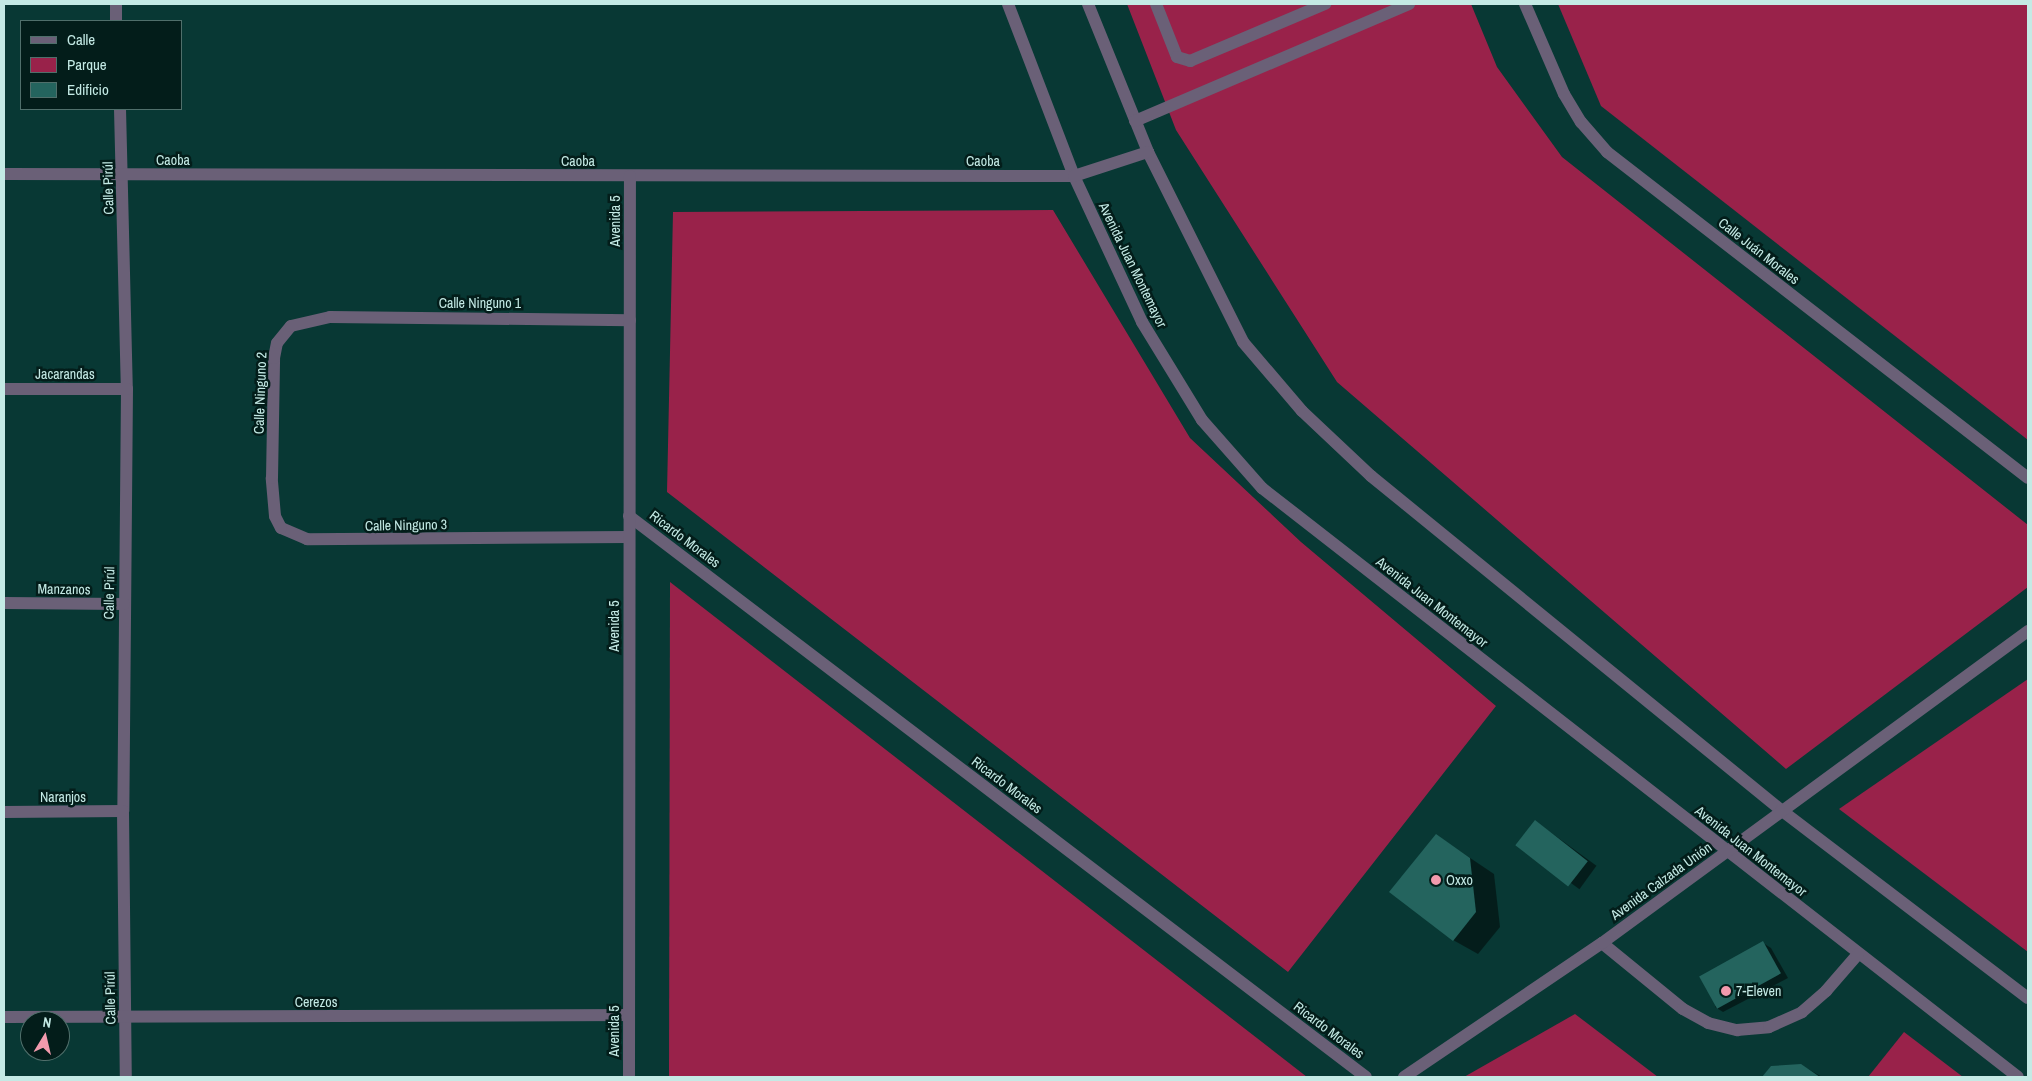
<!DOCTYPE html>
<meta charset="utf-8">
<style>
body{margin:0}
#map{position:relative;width:2032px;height:1081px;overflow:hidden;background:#083834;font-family:"Archivo Narrow",sans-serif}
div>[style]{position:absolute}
.green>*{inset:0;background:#99224a}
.shadow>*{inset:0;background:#0007;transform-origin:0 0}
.building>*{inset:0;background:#24645e;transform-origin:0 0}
.minor>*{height:12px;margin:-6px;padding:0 6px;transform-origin:6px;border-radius:6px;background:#6a6077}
.dots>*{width:14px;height:14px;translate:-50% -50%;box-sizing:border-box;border:2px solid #031d1a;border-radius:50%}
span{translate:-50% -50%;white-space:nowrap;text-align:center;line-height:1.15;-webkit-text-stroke:5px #031d1a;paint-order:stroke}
.street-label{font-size:14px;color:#c4eae5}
.poi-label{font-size:14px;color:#c4eae5}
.left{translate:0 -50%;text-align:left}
.frame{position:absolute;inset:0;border:5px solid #c4eae5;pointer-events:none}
.legend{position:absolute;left:20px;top:20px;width:162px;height:90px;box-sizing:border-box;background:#031d1a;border:1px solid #506f6b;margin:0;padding:6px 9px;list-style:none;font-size:15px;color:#c4eae5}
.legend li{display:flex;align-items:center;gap:10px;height:25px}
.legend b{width:25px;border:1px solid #506f6b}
.north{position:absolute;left:20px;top:1011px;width:50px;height:50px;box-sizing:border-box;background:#031d1a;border:1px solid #506f6b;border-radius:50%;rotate:9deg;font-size:14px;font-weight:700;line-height:20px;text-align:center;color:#c4eae5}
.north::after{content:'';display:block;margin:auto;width:18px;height:22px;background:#f29aad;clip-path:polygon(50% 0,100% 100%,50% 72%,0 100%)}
</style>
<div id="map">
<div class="green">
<i style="clip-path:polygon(1127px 4px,1471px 4px,1497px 67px,1562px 157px,2028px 525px,2028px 587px,1786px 769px,1337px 382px,1176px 130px)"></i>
<i style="clip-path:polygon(1558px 4px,2028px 4px,2028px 440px,1601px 106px)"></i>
<i style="clip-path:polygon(1053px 210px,1190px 438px,1301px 542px,1496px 706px,1288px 972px,667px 492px,673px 212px)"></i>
<i style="clip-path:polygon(670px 582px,1307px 1077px,669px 1077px)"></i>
<i style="clip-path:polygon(2028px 679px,2028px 952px,1839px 809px)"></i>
<i style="clip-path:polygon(1575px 1014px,1658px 1077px,1464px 1077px)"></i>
<i style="clip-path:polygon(1904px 1032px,1963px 1077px,1868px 1077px)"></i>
</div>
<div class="shadow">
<i style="left:1535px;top:821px;width:76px;height:29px;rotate:36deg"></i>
<i style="clip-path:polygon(1436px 835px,1494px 874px,1500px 927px,1478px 954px,1453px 940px)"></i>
<i style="clip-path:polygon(1763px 943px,1771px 948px,1788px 978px,1723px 1012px,1715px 1007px)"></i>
<i style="clip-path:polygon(1801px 1065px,1822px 1077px,1763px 1077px,1771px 1067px)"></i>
</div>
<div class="building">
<i style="left:1535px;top:820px;width:67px;height:32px;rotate:38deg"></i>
<i style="clip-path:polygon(1436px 834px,1470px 858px,1476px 912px,1453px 941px,1389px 892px)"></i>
<i style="left:1763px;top:941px;width:37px;height:73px;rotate:61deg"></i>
<i style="clip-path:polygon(1801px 1064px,1820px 1077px,1762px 1077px,1771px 1066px)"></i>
</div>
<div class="minor">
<i style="left:116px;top:4px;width:17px;rotate:90deg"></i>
<i style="left:1008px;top:4px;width:184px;rotate:69deg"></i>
<i style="left:1074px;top:176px;width:161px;rotate:65deg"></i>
<i style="left:1142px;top:322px;width:115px;rotate:58.5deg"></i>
<i style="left:1202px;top:420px;width:91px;rotate:48.6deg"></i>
<i style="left:1262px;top:488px;width:958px;rotate:37.92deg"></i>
<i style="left:1088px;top:4px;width:160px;rotate:67.9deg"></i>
<i style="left:1148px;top:152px;width:212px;rotate:63.4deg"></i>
<i style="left:1243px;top:342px;width:91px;rotate:49.5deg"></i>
<i style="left:1302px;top:411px;width:95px;rotate:43.3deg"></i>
<i style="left:1371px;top:476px;width:529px;rotate:39.17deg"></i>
<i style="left:1781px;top:810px;width:310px;rotate:37.3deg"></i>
<i style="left:1156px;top:4px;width:57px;rotate:68.4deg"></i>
<i style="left:1177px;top:57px;width:14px;rotate:17deg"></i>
<i style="left:1190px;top:61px;width:147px;rotate:-22.9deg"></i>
<i style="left:1525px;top:4px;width:98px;rotate:66.6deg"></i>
<i style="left:1564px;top:94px;width:33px;rotate:59deg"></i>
<i style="left:1581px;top:122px;width:40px;rotate:49deg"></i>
<i style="left:1607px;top:152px;width:532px;rotate:37.75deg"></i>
<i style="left:120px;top:109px;width:280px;rotate:88.6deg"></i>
<i style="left:127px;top:389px;width:422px;rotate:90.5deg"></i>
<i style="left:123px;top:811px;width:266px;rotate:89.4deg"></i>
<i style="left:1135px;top:121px;width:298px;rotate:-23.1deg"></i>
<i style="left:4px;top:174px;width:1070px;rotate:0.11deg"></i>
<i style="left:1074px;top:176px;width:78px;rotate:-18deg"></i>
<i style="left:4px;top:389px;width:123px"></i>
<i style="left:629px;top:516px;width:926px;rotate:37.28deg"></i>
<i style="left:629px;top:537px;width:322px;rotate:179.6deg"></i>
<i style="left:307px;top:539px;width:28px;rotate:-157deg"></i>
<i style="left:281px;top:528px;width:13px;rotate:-117deg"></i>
<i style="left:275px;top:516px;width:38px;rotate:-95deg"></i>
<i style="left:272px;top:478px;width:120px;rotate:-89deg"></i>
<i style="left:274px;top:358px;width:15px;rotate:-79deg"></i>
<i style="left:277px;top:343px;width:22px;rotate:-51deg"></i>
<i style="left:291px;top:326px;width:40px;rotate:-13deg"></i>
<i style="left:330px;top:317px;width:300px;rotate:0.6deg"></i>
<i style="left:4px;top:603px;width:120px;rotate:0.5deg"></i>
<i style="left:4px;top:812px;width:119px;rotate:-0.5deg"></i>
<i style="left:1602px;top:943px;width:104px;rotate:39.2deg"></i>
<i style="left:1683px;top:1009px;width:29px;rotate:29deg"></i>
<i style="left:1708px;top:1023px;width:30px;rotate:14deg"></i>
<i style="left:1737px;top:1030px;width:32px;rotate:-5deg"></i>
<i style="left:1769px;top:1027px;width:36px;rotate:-24deg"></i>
<i style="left:1802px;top:1012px;width:32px;rotate:-41deg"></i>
<i style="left:1826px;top:991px;width:49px;rotate:-49.1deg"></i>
<i style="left:4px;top:1017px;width:625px;rotate:-0.18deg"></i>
<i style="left:629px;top:1077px;width:901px;rotate:-89.94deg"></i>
<i style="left:1404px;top:1077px;width:239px;rotate:-34.1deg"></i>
<i style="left:1602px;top:943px;width:528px;rotate:-36.22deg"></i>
</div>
<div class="dots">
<i style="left:1436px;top:880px;background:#f29aad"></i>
<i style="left:1726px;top:991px;background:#f29aad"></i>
</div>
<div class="street-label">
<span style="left:173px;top:160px">Caoba</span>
<span style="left:578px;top:161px">Caoba</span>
<span style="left:983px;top:161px">Caoba</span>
<span style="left:108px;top:188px;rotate:-91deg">Calle Pirúl</span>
<span style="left:615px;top:221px;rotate:-90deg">Avenida 5</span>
<span style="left:1759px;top:251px;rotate:38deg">Calle Juán Morales</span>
<span style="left:1133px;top:265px;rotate:64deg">Avenida Juan Montemayor</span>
<span style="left:480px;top:303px">Calle Ninguno 1</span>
<span style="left:65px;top:374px">Jacarandas</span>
<span style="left:260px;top:393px;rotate:-88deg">Calle Ninguno 2</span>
<span style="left:406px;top:525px;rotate:-1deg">Calle Ninguno 3</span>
<span style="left:685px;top:539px;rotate:37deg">Ricardo Morales</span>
<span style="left:64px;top:589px;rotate:1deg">Manzanos</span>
<span style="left:109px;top:593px;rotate:-89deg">Calle Pirúl</span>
<span style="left:1432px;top:602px;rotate:38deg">Avenida Juan Montemayor</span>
<span style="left:614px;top:626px;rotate:-90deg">Avenida 5</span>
<span style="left:1007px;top:785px;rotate:37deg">Ricardo Morales</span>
<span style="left:63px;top:797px">Naranjos</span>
<span style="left:1751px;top:851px;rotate:38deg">Avenida Juan Montemayor</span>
<span style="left:1661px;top:881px;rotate:-36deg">Avenida Calzada Unión</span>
<span style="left:110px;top:998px;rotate:-91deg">Calle Pirúl</span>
<span style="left:316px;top:1002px">Cerezos</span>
<span style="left:1329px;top:1030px;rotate:37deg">Ricardo Morales</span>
<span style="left:614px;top:1031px;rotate:-90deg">Avenida 5</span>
</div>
<div class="poi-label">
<span class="left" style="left:1446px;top:880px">Oxxo</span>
<span class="left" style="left:1736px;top:991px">7-Eleven</span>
</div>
<div class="frame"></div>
<ul class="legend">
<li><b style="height:6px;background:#6a6077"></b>Calle</li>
<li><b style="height:14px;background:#99224a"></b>Parque</li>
<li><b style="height:14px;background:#24645e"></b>Edificio</li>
</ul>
<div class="north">N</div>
</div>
